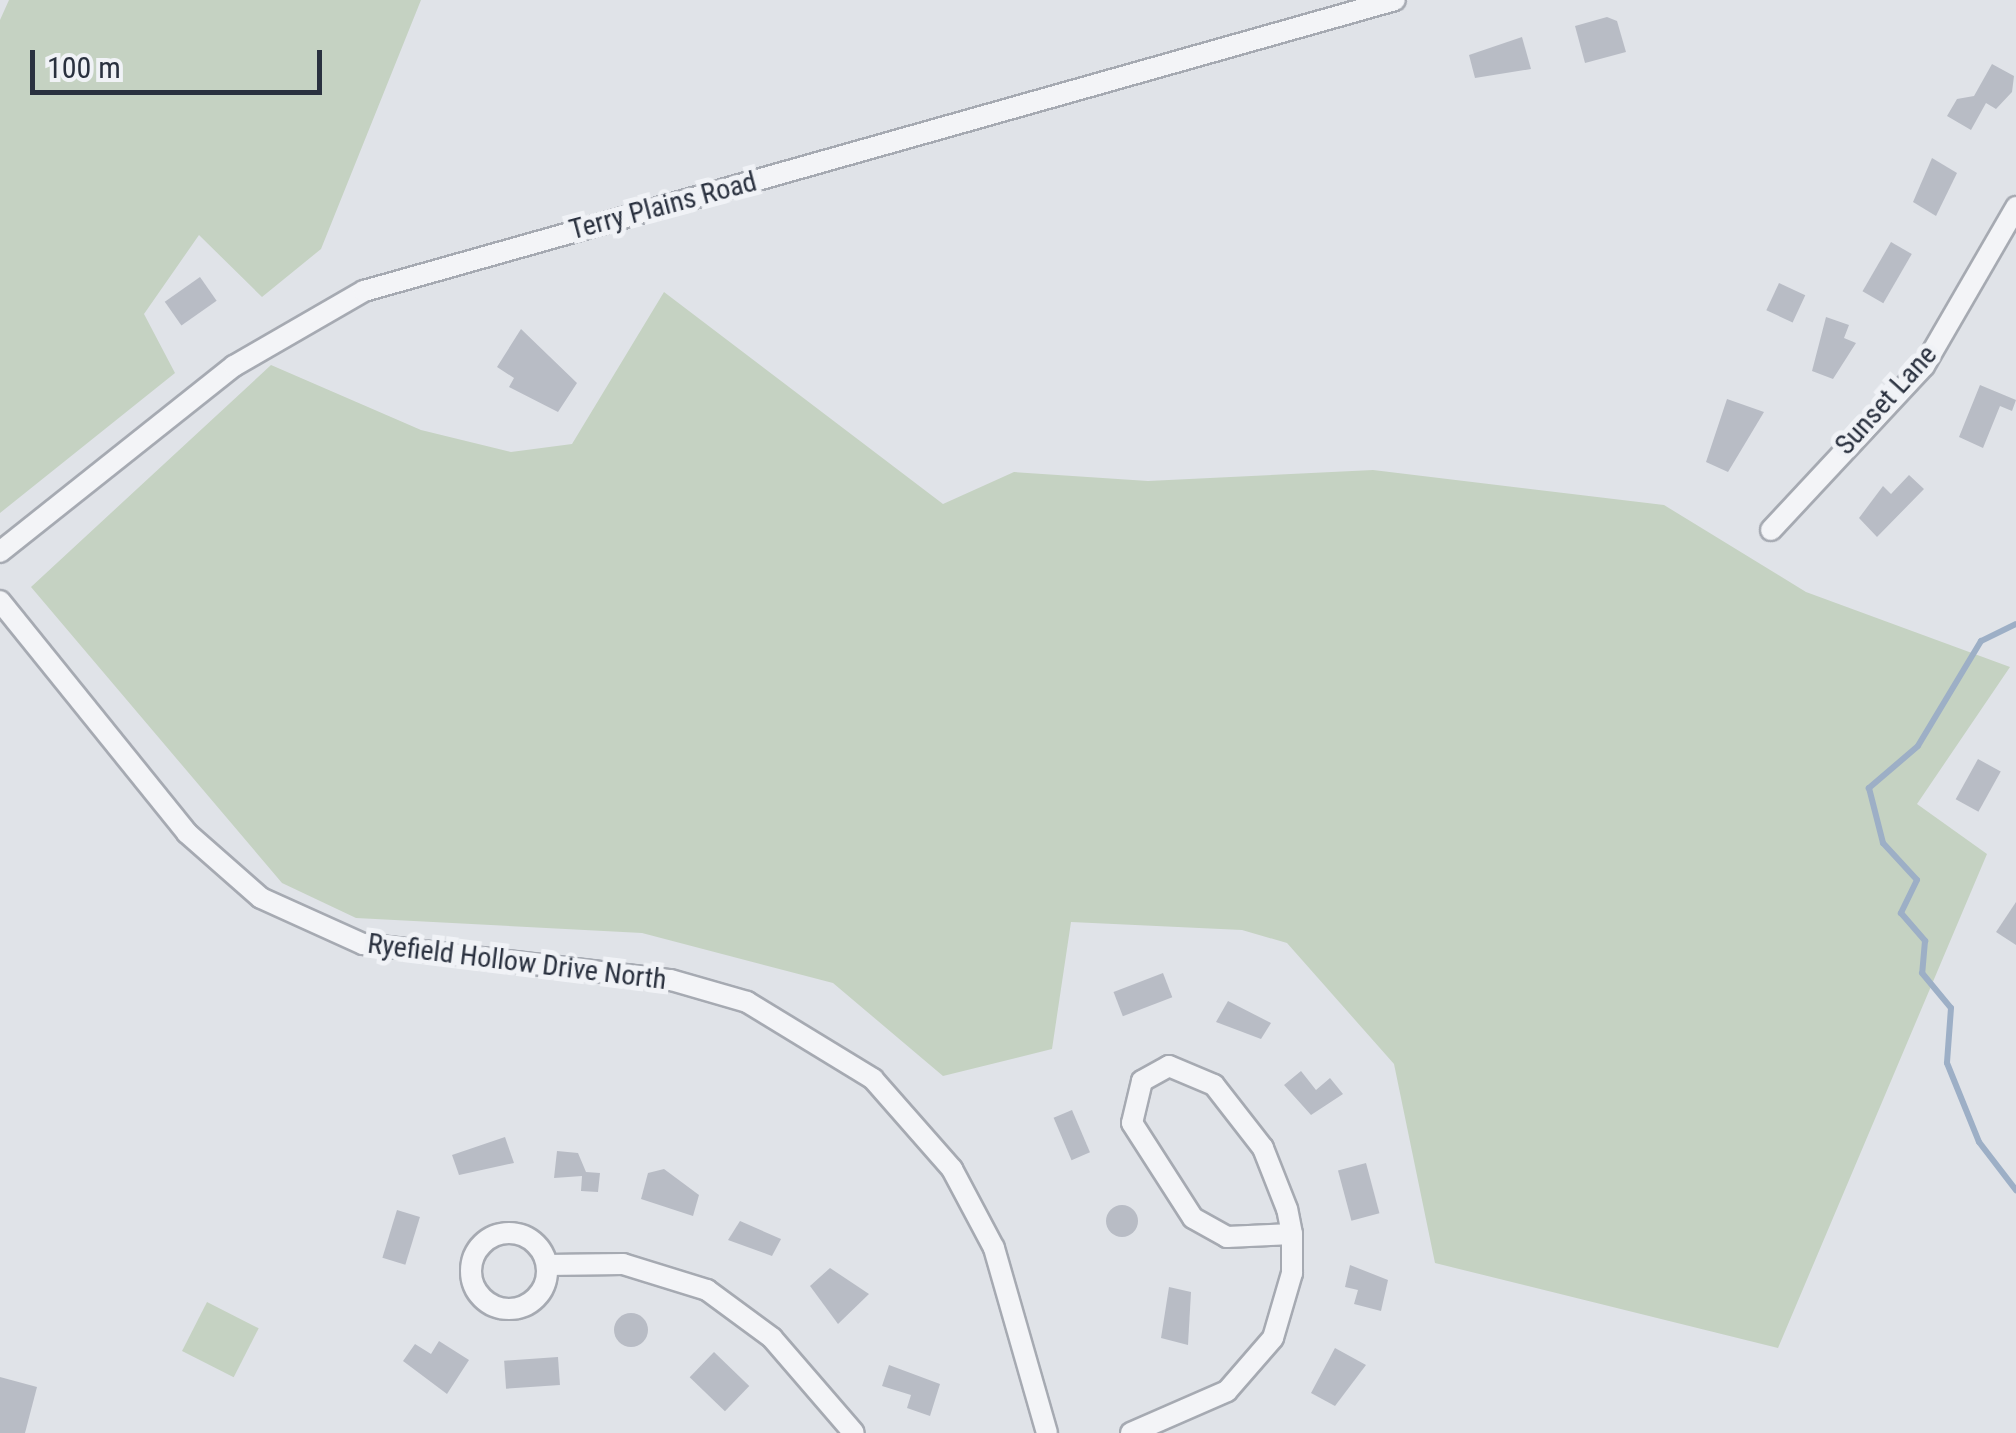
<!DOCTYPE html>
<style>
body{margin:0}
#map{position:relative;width:2016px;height:1433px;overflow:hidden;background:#e0e3e8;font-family:"Roboto Condensed",sans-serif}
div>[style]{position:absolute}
.green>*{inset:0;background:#c5d2c2;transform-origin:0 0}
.stream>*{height:6px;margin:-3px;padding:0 3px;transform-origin:3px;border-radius:3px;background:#9dafc6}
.building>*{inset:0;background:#b8bcc5;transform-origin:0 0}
.round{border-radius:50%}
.roads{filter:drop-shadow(2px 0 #a6aab2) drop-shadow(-2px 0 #a6aab2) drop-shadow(0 2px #a6aab2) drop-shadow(0 -2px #a6aab2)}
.minor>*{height:20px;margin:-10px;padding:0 10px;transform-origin:10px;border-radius:10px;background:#f3f4f7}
.minor>.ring{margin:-10px;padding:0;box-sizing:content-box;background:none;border:20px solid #f3f4f7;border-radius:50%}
span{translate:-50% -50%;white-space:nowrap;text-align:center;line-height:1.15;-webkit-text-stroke:10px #f0f2f6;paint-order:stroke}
.street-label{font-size:28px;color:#2a313f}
.scale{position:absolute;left:30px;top:50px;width:292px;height:45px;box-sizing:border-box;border:5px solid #2a313f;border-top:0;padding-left:12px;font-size:30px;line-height:35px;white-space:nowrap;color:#2a313f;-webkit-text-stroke:8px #f0f2f6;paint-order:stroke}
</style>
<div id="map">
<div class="green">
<i style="clip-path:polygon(9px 0,421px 0,321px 249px,262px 297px,199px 235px,144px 314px,175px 373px,0 513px,0 20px)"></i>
<i style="clip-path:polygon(664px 292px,943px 504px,1014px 472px,1148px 481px,1373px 470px,1664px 505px,1806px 592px,2010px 667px,1917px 804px,1987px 854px,1778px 1348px,1435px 1263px,1394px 1064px,1287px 943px,1242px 930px,1071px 922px,1052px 1049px,943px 1076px,833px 983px,642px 933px,356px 918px,282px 883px,31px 587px,271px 365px,421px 430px,511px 452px,572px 444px)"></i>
<i style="left:207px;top:1302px;width:58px;height:55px;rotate:27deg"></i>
</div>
<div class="stream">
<i style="left:2016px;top:624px;width:39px;rotate:154deg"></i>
<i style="left:1981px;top:641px;width:122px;rotate:121deg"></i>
<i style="left:1918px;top:746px;width:65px;rotate:139.4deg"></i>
<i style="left:1869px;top:788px;width:57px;rotate:75.7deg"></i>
<i style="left:1883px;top:843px;width:50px;rotate:47.4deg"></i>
<i style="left:1917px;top:880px;width:37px;rotate:116deg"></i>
<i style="left:1901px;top:913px;width:37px;rotate:49deg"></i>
<i style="left:1925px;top:941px;width:32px;rotate:95deg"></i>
<i style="left:1922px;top:973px;width:45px;rotate:50.4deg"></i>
<i style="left:1951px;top:1008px;width:55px;rotate:94.2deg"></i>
<i style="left:1947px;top:1063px;width:85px;rotate:67.9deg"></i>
<i style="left:1979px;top:1142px;width:61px;rotate:52.4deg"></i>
</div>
<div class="building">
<i style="clip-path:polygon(1607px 17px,1617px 21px,1626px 52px,1585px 63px,1575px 26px)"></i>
<i style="clip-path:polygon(1522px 37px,1531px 69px,1475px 78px,1469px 55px)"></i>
<i style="clip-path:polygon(1992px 64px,2014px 76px,2012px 92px,1996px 109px,1986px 103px,1971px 130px,1947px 116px,1957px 99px,1974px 96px)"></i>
<i style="clip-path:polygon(1932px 158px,1957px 173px,1936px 216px,1913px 202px)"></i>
<i style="left:1891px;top:242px;width:24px;height:57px;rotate:30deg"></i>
<i style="left:200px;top:277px;width:29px;height:43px;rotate:55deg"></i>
<i style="left:1779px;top:283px;width:29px;height:30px;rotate:25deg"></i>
<i style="clip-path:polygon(1826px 317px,1849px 325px,1844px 338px,1856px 343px,1833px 379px,1812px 371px)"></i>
<i style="clip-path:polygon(521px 329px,577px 383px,558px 412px,509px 387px,514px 378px,497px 367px)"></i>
<i style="clip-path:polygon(1980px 385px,2016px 400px,2012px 411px,2000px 406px,1983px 448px,1959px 437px)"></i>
<i style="clip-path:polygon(1727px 399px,1764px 412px,1728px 472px,1706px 462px)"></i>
<i style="clip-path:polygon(1909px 475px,1924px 489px,1877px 537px,1859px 518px,1883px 486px,1891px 494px)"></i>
<i style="left:1978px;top:759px;width:26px;height:46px;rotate:29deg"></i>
<i style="clip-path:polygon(2016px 902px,2016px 945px,1996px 932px)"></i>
<i style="left:1163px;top:973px;width:26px;height:53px;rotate:69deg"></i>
<i style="clip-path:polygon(1228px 1001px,1271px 1023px,1261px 1039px,1216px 1022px)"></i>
<i style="clip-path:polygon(1301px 1071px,1316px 1090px,1330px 1078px,1343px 1094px,1311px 1115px,1284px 1085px)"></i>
<i style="left:1072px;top:1110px;width:46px;height:20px;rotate:67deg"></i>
<i style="clip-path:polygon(505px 1137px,514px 1163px,459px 1175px,452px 1155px)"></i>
<i style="clip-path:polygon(557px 1151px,578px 1153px,586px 1172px,600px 1173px,598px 1192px,581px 1191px,582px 1176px,554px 1178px)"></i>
<i style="left:1366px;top:1163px;width:52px;height:29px;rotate:75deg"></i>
<i style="clip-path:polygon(664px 1169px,699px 1195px,693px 1216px,641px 1199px,648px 1173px)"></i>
<i class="round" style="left:1106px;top:1205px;width:32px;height:32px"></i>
<i style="left:397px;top:1210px;width:24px;height:50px;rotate:17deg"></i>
<i style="clip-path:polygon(740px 1221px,781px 1239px,772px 1256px,728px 1240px)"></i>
<i style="clip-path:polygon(1350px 1265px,1388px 1280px,1381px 1311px,1354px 1304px,1358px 1290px,1345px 1287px)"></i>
<i style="clip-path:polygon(830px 1268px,869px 1294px,838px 1324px,810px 1286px)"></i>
<i style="clip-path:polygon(1169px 1287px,1191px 1292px,1188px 1345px,1161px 1338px)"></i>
<i class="round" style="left:614px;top:1313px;width:34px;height:34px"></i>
<i style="clip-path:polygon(439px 1341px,469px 1360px,447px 1394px,403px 1361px,415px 1344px,431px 1354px)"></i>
<i style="clip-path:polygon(1335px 1348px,1366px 1365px,1335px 1406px,1311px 1393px)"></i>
<i style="left:714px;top:1352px;width:49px;height:35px;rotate:44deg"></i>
<i style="left:558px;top:1357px;width:28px;height:54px;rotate:86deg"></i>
<i style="clip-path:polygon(889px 1365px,940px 1384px,930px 1416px,907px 1408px,911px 1395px,882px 1386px)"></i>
<i style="clip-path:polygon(0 1377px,37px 1387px,25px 1433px,0 1433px)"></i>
</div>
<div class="roads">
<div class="minor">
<i style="left:1771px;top:530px;width:224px;rotate:-47deg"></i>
<i style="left:1924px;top:366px;width:184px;rotate:-59.9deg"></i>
<i style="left:0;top:552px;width:299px;rotate:-38.5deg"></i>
<i style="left:234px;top:366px;width:150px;rotate:-30deg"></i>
<i style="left:364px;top:291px;width:1071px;rotate:-15.76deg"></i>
<i style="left:0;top:601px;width:298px;rotate:51.1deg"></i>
<i style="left:187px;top:833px;width:98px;rotate:41.3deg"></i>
<i style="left:261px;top:898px;width:112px;rotate:24.3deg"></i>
<i style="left:363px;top:944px;width:310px;rotate:6.7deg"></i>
<i style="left:671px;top:980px;width:79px;rotate:16.1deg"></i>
<i style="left:747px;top:1002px;width:148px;rotate:31.4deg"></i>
<i style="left:873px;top:1079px;width:120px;rotate:48.7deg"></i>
<i style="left:952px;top:1169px;width:89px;rotate:62deg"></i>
<i style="left:994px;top:1248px;width:192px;rotate:74deg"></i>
<i class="ring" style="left:471px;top:1233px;width:56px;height:56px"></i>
<i style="left:547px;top:1265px;width:76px;rotate:-0.8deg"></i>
<i style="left:623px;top:1264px;width:88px;rotate:17.2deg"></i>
<i style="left:707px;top:1290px;width:81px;rotate:36.4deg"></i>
<i style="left:772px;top:1338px;width:125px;rotate:49.2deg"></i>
<i style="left:1131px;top:1433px;width:105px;rotate:-23.6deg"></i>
<i style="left:1227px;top:1391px;width:70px;rotate:-49deg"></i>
<i style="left:1273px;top:1338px;width:68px;rotate:-73.7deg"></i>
<i style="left:1292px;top:1273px;width:39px;rotate:-90deg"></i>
<i style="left:1292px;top:1234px;width:25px;rotate:-101deg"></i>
<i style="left:1287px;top:1209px;width:66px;rotate:-111.5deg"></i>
<i style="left:1263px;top:1148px;width:80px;rotate:-127.9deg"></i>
<i style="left:1214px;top:1085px;width:49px;rotate:-157.1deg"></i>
<i style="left:1169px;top:1066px;width:31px;rotate:151deg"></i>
<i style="left:1142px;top:1081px;width:43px;rotate:103.4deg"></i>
<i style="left:1132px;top:1123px;width:113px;rotate:57.3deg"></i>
<i style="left:1193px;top:1218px;width:39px;rotate:29deg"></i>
<i style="left:1227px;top:1237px;width:65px;rotate:-2.6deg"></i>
</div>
</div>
<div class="street-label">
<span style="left:663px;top:206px;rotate:-15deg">Terry Plains Road</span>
<span style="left:1886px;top:400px;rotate:-48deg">Sunset Lane</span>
<span style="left:517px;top:962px;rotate:7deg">Ryefield Hollow Drive North</span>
</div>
<div class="scale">100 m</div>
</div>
